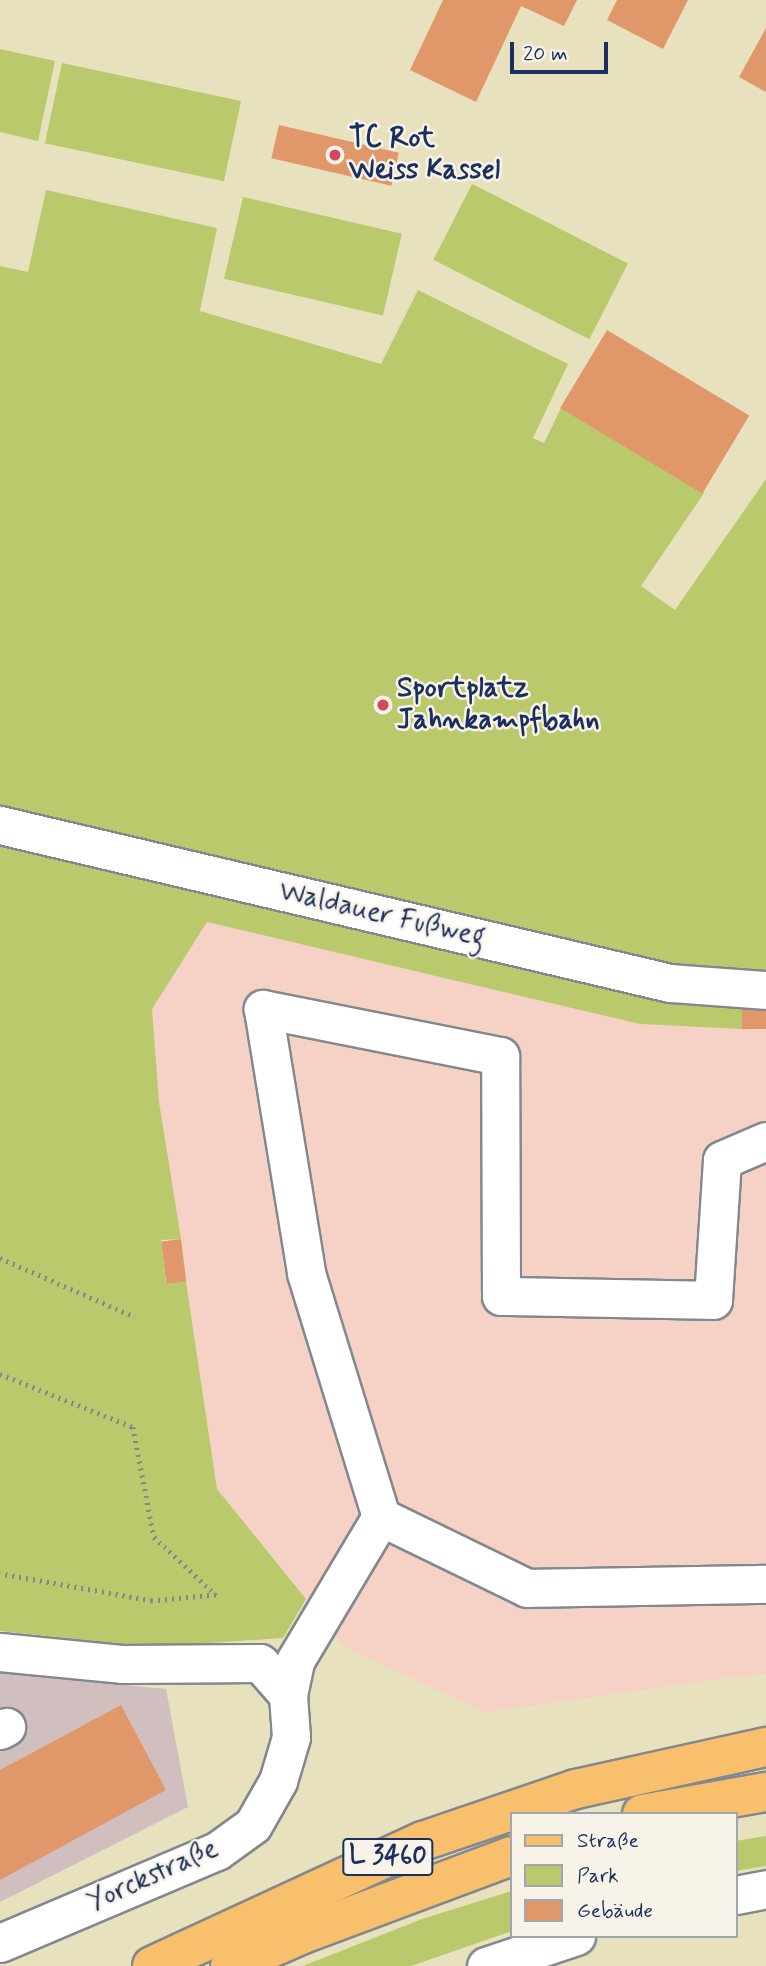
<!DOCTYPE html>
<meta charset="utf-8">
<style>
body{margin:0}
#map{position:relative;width:766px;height:1966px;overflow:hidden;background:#e8e1bd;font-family:Mynerve,sans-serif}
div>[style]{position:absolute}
.built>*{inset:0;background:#f6d1c5}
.industrial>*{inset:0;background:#d1bfbf}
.green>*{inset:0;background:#b9c96c;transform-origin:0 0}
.building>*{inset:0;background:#e0986b;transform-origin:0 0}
.path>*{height:4.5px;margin-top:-2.25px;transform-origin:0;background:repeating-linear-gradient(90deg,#82888e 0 2px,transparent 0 7px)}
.roads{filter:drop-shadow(2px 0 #82888e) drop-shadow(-2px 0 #82888e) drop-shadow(0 2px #82888e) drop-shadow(0 -2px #82888e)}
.minor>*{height:37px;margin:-18.5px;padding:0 18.5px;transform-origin:18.5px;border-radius:18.5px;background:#fff}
.major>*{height:38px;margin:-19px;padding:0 19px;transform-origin:19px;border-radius:19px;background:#f8bf6c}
.dots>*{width:19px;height:19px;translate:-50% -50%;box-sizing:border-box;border:4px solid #f7f3e8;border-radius:50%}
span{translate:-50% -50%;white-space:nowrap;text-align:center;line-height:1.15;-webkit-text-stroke:5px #f7f3e8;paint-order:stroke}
.shield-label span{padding:2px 5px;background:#f7f3e8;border:2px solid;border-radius:5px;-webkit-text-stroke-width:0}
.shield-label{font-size:26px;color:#1b2f5e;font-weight:700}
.poi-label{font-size:28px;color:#1b2f5e;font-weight:700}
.left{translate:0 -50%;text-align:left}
.street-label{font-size:28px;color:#1b2f5e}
.legend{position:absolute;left:510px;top:1812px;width:228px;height:126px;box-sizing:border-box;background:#f7f3e8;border:2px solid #9fa5b1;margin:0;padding:9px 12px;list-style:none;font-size:21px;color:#1b2f5e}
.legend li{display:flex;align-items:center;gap:14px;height:35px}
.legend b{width:35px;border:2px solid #9fa5b1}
.scale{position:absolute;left:510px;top:42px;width:98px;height:32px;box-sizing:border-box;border:4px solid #1b2f5e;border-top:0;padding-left:9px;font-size:21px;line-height:24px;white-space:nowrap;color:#1b2f5e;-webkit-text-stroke:5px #f7f3e8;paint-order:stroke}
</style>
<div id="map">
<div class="built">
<i style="clip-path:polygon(207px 922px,640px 1024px,766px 1029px,766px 1673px,485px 1712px,346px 1648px,217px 1489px,159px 1102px,152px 1009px)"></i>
</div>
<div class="industrial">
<i style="clip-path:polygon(0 1673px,166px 1689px,188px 1807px,0 1902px)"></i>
</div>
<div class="green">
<i style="clip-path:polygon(0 49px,55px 61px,38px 141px,0 132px)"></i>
<i style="left:62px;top:63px;width:183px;height:82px;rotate:12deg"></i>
<i style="left:472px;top:184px;width:175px;height:85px;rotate:27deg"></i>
<i style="clip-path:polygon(46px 190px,217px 228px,200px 311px,381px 364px,418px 290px,568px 364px,533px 438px,544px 443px,561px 408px,704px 493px,641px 586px,675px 610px,766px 479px,766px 982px,682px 977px,0 817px,0 266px,28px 272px)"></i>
<i style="left:243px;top:197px;width:163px;height:84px;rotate:13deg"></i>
<i style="clip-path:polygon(0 837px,742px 1005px,743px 1029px,640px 1024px,207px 922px,152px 1009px,159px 1102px,181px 1239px,161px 1240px,166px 1284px,186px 1282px,217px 1489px,306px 1599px,283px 1638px,150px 1647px,0 1631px)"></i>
<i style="clip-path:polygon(766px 1836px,766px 1866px,736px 1871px,736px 1841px)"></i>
<i style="clip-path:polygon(512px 1891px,512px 1931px,411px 1966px,303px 1966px,422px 1919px)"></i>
</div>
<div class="building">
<i style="clip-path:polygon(443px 0,577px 0,564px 26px,521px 6px,476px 102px,410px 70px)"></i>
<i style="clip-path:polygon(617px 0,688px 0,663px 49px,607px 20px)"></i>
<i style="clip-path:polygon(766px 28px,766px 92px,739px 77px)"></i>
<i style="left:279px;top:125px;width:123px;height:34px;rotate:13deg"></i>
<i style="left:607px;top:330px;width:166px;height:91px;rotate:31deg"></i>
<i style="left:766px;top:1004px;width:25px;height:24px;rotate:90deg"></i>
<i style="left:181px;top:1239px;width:43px;height:20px;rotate:83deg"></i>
<i style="clip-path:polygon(121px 1705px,166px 1790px,0 1880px,0 1770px)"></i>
</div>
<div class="path">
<i style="left:0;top:1258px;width:147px;rotate:23.6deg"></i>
<i style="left:0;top:1374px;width:143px;rotate:21.7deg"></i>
<i style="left:133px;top:1427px;width:112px;rotate:79.2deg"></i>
<i style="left:154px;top:1537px;width:85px;rotate:43.1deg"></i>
<i style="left:216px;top:1595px;width:64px;rotate:174.6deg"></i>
<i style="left:152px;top:1601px;width:154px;rotate:-169.9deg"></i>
</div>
<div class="roads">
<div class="minor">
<i style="left:0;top:825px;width:688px;rotate:13.27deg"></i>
<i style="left:670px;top:983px;width:96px;rotate:4.2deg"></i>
<i style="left:766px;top:1141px;width:48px;rotate:156.6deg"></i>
<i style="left:722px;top:1160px;width:140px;rotate:93.7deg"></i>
<i style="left:713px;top:1300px;width:212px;rotate:-178.9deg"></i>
<i style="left:501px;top:1296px;width:240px;rotate:-90.2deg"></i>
<i style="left:500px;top:1056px;width:242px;rotate:-168.8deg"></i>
<i style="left:263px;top:1009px;width:267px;rotate:80.7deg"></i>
<i style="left:306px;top:1273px;width:255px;rotate:72.9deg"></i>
<i style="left:381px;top:1517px;width:162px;rotate:25.9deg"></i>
<i style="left:527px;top:1588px;width:239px;rotate:-1deg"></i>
<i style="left:0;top:1652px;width:124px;rotate:5.6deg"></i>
<i style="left:123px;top:1664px;width:137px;rotate:-0.4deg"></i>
<i style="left:260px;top:1663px;width:43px;rotate:48.8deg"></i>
<i style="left:0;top:1730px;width:7px;rotate:-27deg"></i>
<i style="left:736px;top:1895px;width:31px;rotate:-11deg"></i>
<i style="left:0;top:1943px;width:236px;rotate:-23deg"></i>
<i style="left:217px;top:1851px;width:44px;rotate:-35.8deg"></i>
<i style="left:253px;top:1825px;width:51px;rotate:-60.4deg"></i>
<i style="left:278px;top:1781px;width:46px;rotate:-73.5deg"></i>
<i style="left:291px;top:1737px;width:42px;rotate:-94.1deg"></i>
<i style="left:288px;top:1695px;width:35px;rotate:-78deg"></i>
<i style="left:295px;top:1661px;width:168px;rotate:-59.2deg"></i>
<i style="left:486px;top:1966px;width:95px;rotate:-18.4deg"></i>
</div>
<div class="major">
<i style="left:642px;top:1814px;width:126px;rotate:-10.1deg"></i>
<i style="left:152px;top:1966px;width:298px;rotate:-24.8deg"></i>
<i style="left:423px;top:1841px;width:162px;rotate:-18.8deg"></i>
<i style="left:576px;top:1789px;width:195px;rotate:-12.5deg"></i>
<i style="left:230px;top:1966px;width:80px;rotate:-23.7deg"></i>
<i style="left:303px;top:1934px;width:223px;rotate:-20.5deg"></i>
</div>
</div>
<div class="dots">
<i style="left:335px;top:155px;background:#d1495b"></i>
<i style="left:383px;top:705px;background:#d1495b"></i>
</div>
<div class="shield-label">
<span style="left:388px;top:1857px">L 3460</span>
</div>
<div class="poi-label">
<span class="left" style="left:349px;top:155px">TC Rot<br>Weiss Kassel</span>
<span class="left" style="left:397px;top:705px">Sportplatz<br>Jahnkampfbahn</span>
</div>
<div class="street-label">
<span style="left:382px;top:915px;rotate:13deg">Waldauer Fußweg</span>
<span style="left:153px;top:1876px;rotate:-24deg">Yorckstraße</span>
</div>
<ul class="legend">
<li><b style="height:9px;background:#f8bf6c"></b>Straße</li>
<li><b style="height:19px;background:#b9c96c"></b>Park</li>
<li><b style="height:19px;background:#e0986b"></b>Gebäude</li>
</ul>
<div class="scale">20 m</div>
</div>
